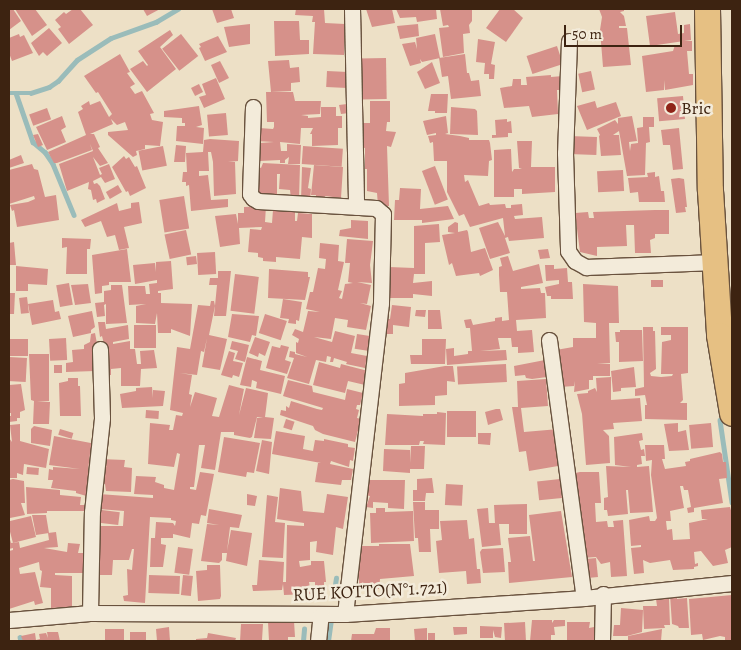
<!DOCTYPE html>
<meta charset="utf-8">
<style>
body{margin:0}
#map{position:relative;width:741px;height:650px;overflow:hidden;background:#ede0c6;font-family:Alegreya,serif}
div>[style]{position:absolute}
.stream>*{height:4.5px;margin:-2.25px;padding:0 2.25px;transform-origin:2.25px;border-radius:2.25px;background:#9abcba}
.building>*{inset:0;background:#d6918a;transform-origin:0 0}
.roads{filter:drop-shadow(1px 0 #69523e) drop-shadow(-1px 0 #69523e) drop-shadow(0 1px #69523e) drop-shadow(0 -1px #69523e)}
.minor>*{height:15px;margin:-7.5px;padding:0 7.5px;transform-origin:7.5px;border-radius:7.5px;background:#f3ebda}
.primary>*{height:25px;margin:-12.5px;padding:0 12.5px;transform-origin:12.5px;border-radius:12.5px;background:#e6c083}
.dots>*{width:14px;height:14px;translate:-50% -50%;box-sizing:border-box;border:2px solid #f3ebda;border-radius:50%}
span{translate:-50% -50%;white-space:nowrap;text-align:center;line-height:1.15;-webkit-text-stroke:5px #f3ebda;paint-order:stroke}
.poi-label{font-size:18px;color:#3d2311}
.left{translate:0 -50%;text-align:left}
.street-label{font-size:18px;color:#3d2311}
.frame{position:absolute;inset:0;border:10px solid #3d2311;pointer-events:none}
.scale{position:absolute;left:564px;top:25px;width:118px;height:22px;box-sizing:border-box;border:2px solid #3d2311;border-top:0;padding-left:6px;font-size:15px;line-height:18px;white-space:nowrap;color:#3d2311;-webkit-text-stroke:4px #f3ebda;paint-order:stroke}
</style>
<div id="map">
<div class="stream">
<i style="left:9px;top:93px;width:22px"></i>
<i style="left:31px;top:93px;width:19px;rotate:-18deg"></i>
<i style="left:49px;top:87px;width:11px;rotate:-34deg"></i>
<i style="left:58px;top:81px;width:28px;rotate:-48deg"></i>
<i style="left:77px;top:60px;width:40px;rotate:-32.9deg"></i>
<i style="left:111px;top:38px;width:48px;rotate:-19.6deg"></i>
<i style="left:156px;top:22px;width:26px;rotate:-31deg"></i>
<i style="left:16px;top:93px;width:52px;rotate:70.9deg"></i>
<i style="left:33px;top:142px;width:16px;rotate:40deg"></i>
<i style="left:45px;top:152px;width:14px;rotate:56deg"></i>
<i style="left:53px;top:164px;width:55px;rotate:67.6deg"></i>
<i style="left:720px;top:420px;width:83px;rotate:81.7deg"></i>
<i style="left:333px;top:597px;width:19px;rotate:-81deg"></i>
<i style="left:20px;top:637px;width:4px;rotate:76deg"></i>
<i style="left:303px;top:641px;width:12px;rotate:-85deg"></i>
<i style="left:328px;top:641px;width:21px;rotate:-82deg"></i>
</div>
<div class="building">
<i style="clip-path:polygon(9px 9px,13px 9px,21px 21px,9px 30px)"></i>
<i style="clip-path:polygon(15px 9px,35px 9px,47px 25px,32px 36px)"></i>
<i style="clip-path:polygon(73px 9px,80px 9px,93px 25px,69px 44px,58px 29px,61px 27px,55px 20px,64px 12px,66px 14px)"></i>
<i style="clip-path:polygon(143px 9px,160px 9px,147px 16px)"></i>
<i style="clip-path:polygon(212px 9px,231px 9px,234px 18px,217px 23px)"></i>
<i style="clip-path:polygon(296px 9px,324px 9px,325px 23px,345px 24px,344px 55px,313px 54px,315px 22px,312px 22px,313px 16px,295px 15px)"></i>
<i style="clip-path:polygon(366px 9px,392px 9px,395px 23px,372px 27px)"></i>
<i style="clip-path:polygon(396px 9px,436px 9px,437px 19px,417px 22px,416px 17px,400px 18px)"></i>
<i style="clip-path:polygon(440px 9px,472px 9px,472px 21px,469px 25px,470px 33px,463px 34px,464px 53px,443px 57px,439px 28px,449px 27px,448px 25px,443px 26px)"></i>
<i style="clip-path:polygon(500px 9px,513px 9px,523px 18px,506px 42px,486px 28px)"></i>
<i style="clip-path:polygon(599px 9px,624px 9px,624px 11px,620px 12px,624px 16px,626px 26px,619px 26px,619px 28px,627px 28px,631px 65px,603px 67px,600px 30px,602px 17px)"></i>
<i style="clip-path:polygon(675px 12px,678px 34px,684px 33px,684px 25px,690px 24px,691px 40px,650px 46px,646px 16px)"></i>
<i style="clip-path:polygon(274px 21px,299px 21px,300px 40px,309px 40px,309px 54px,275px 56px)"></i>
<i style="clip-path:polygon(250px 24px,250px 44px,229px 47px,224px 27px)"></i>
<i style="clip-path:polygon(418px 24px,419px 36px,400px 39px,397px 26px)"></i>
<i style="clip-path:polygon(49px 28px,62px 43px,47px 56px,43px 52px,39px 56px,31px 43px)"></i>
<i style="clip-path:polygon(170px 30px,173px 35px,160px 47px,176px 69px,147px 92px,130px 69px,143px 61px,147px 66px,148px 65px,138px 51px)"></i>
<i style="clip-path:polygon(19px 34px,20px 37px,24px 35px,33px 53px,12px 61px,9px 53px,9px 38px)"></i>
<i style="left:181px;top:34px;width:28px;height:24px;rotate:52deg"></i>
<i style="clip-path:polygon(435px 34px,440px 58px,422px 62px,420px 59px,421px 63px,410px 66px,402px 44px,415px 42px,417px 49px,416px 38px)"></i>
<i style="clip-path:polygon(218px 36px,227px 52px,205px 61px,199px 48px,201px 47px,199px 44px)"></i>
<i style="clip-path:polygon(478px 39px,495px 42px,491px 64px,495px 65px,494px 79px,489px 79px,489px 74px,484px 74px,485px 63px,476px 62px)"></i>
<i style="clip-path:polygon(681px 41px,692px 41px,692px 51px,687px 51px,689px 74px,693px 74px,693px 85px,665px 90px,664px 80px,664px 90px,646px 92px,642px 56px,673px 51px,675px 45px,682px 45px)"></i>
<i style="left:557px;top:46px;width:19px;height:32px;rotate:72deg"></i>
<i style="clip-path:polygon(120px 54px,130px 72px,127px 73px,135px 84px,130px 87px,135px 94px,142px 91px,154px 113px,150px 114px,152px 120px,163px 122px,160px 146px,145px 145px,145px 149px,136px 151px,137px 155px,133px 157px,108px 135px,108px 132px,128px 130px,125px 122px,117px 125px,111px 119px,113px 124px,90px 134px,94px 134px,100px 147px,98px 148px,108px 163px,100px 166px,93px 157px,100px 175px,102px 174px,99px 168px,109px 164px,115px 179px,105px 183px,101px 177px,93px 181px,94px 184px,97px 183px,100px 186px,105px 199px,97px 203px,96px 199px,93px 200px,91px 190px,88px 189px,89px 182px,67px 191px,59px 164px,93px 151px,90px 144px,92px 150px,57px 163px,54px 163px,48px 152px,86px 135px,78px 112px,83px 109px,81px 106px,89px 101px,90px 105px,100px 101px,109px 117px,112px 114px,98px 92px,96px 93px,84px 76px)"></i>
<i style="clip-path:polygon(465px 54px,467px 73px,469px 73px,471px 81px,479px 80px,481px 96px,451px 99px,448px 76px,442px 77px,439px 58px)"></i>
<i style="left:386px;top:58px;width:41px;height:27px;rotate:89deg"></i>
<i style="clip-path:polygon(289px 60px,290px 68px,299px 67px,300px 82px,291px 83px,291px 91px,271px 92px,268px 61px)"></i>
<i style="clip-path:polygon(220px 61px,229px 78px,219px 83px,211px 65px)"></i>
<i style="clip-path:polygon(432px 62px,440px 83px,425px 89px,417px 72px)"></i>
<i style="left:327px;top:71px;width:21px;height:16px;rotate:3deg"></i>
<i style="left:591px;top:71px;width:19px;height:13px;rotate:78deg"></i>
<i style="clip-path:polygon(551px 75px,551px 77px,563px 76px,563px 90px,557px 90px,558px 114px,532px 117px,529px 106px,504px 108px,500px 88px,512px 86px,513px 79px,521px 79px,521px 85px,527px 85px,526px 77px)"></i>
<i style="clip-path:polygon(216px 78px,225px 99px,204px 108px,199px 97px,206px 95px,202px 84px)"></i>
<i style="left:199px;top:84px;width:9px;height:9px;rotate:63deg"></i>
<i style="clip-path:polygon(266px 92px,293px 92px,295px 101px,321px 101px,320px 114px,301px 115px,308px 116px,308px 118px,321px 117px,321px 107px,336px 107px,336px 116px,342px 116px,342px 128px,338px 128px,338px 145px,312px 146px,312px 134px,310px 134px,313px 128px,301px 128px,300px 144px,280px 142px,281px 151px,287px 151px,287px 144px,301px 145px,300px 164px,288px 164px,289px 157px,285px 160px,285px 163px,280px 163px,280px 160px,260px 161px,260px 143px,274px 142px,255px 141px,259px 128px,273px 129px,274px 127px,274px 122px,267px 122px)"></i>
<i style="clip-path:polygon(431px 94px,448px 94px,447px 113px,435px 113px,435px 111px,428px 111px)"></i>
<i style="left:683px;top:96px;width:23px;height:26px;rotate:85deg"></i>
<i style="clip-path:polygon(370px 101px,390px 101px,390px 122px,387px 122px,386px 131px,396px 132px,391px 147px,387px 146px,389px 206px,378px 206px,377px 193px,367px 191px,367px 169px,365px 169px,365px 148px,360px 147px,359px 123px,370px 123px)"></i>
<i style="clip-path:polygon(595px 101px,597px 108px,616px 102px,621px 116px,587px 130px,577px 106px)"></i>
<i style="clip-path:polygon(347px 104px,349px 113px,341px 114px,339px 105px)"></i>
<i style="clip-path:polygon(199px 106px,202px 125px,196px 127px,204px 128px,203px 144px,176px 141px,177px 126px,185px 126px,185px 123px,182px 123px,182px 118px,164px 117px,164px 111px)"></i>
<i style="clip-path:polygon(451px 107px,475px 109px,477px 111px,478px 135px,450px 134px)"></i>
<i style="left:47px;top:108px;width:12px;height:19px;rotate:70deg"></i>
<i style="left:226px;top:113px;width:22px;height:19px;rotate:85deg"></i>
<i style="clip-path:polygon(62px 116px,66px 127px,61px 130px,66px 142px,47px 150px,36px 127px)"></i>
<i style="clip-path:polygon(446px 116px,448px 133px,445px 134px,460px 136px,469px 138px,469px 140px,489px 140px,490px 143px,492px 160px,489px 161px,488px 176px,464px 175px,465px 182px,468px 180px,479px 206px,489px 203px,490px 205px,505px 204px,506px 208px,511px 208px,511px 205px,522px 204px,523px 215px,514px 216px,515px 219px,542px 217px,544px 238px,509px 241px,508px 237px,505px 238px,510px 253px,490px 259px,479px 228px,498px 222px,505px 236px,503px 218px,470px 227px,464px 214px,459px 216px,447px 192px,447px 161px,434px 161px,433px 142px,430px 143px,428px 136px,436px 135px,436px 133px,427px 135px,423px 121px)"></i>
<i style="clip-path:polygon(632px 116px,637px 141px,629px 142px,630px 151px,631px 144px,638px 143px,637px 128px,643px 127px,643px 117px,654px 117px,654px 127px,649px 127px,650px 142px,646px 143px,645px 175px,627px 176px,619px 131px,613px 135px,619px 135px,621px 155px,601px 156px,599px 136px,600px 135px,597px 129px,615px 120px,618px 124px,618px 118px)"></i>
<i style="clip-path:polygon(507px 119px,507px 122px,511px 121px,512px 133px,508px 133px,508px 137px,492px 138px,492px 135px,496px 135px,495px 120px)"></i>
<i style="clip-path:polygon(679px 128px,683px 169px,673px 170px,670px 145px,663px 145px,661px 130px)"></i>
<i style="clip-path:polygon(38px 134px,43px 145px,38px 147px,33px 135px)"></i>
<i style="left:569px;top:136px;width:28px;height:18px;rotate:2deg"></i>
<i style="clip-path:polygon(210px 139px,239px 141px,238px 161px,228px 162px,235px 162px,236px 194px,214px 196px,213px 162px,211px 152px,208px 152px,209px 171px,199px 171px,199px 176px,208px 175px,211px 200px,228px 199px,228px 207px,191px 211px,189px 185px,186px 186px,186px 182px,182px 182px,183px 172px,187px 172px,186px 153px,203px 152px,204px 140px)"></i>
<i style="clip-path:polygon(517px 141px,532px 141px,531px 167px,555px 167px,555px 192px,522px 194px,522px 189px,514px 189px,514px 178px,514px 197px,494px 197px,494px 150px,511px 149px,512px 172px,514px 169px,522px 169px,519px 168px)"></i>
<i style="clip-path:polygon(176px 145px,186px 146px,185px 162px,174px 162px)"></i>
<i style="left:163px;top:146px;width:20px;height:25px;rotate:79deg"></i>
<i style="left:303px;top:146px;width:40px;height:18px;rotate:4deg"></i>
<i style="clip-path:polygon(21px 155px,24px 163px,9px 168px,9px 160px)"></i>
<i style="clip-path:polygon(124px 156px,126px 159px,129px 157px,135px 167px,137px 166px,146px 188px,130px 196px,128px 191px,126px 192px,112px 167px)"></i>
<i style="clip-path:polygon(263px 163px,300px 165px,299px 199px,291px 199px,290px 190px,279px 189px,280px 174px,277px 174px,277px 196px,257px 196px,256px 166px,261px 168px)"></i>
<i style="clip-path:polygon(32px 164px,34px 169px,38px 170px,45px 197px,56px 195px,59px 220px,17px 227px,14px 210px,12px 211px,10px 205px,28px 202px,35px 199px,34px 196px,9px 204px,9px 170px)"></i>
<i style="clip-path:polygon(314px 165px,343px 167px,341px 198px,325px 196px,324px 200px,316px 199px,316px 195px,311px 195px)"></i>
<i style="left:435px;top:166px;width:36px;height:14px;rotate:69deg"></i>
<i style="clip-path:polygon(302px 167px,311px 168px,308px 188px,311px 189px,310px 201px,301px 200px)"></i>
<i style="left:623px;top:170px;width:21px;height:26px;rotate:87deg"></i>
<i style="clip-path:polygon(655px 172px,655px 177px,659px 176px,661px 191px,664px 191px,665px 202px,639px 202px,638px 192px,630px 193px,628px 178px,648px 177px,647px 173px)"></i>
<i style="clip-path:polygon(679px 178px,684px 179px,687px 207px,685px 207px,686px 212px,676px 213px,671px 179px)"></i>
<i style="left:118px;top:185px;width:8px;height:14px;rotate:60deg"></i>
<i style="clip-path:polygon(400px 188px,421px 189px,420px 209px,448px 206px,454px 219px,422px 223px,422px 220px,394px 220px,395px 200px,399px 200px)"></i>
<i style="left:184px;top:196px;width:33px;height:25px;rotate:81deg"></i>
<i style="clip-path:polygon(139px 202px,142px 223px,124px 227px,129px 248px,119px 250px,115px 235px,107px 237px,101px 221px,85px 227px,81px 220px,117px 203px,119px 211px,131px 208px,131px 203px)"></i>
<i style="clip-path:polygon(266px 206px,265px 222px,272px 223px,273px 210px,295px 212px,295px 221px,297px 221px,298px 213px,312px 214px,312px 238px,302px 237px,300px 259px,276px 257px,276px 262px,263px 261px,263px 258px,258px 257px,258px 253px,248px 252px,250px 229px,261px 230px,262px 227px,239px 228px,240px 244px,220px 247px,215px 216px,236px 214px,238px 224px,238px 213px,244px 213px,244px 207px)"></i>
<i style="clip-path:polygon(655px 210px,669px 210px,669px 234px,655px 234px,655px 238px,650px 240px,651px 253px,635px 253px,634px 225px,626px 225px,627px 246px,597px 247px,597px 256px,580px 252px,575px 213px,588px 212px,589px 218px,594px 218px,593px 212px)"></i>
<i style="clip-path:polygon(351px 220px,368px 221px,368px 239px,339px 236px,340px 230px,351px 228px)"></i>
<i style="clip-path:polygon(455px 222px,458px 223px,458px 232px,467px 230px,468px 232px,471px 252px,485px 248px,493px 270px,480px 276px,479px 273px,456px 276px,452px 263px,449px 265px,442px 235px,455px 233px,448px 232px,448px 227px)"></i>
<i style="clip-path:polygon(439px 224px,440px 242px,425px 243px,425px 274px,414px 274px,413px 283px,432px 281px,432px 296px,413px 294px,413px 298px,388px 298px,389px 267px,414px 268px,414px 226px)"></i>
<i style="left:186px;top:230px;width:25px;height:22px;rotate:78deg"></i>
<i style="clip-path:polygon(62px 238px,91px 239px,90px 249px,87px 249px,87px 274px,66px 274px,67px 247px,62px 248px)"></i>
<i style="clip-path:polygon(347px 239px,373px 241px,370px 265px,372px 283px,357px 282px,371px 285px,367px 304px,360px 303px,371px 306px,366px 330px,347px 327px,348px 320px,335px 318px,331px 339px,314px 337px,332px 342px,335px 331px,355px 336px,351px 353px,367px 356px,365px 368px,346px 364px,347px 362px,334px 358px,333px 362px,330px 362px,331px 357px,327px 356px,326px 362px,316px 360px,309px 384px,287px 378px,294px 358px,289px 357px,290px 351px,295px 352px,295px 354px,307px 357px,296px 353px,296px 342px,298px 343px,299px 339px,292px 335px,295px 329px,303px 332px,308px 311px,320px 312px,306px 309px,310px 292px,313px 292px,318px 268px,325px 269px,326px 259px,319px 258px,320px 243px,339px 245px,338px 261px,344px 262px,338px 290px,342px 291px,339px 298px,342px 299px,345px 284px,353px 283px,348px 282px,350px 263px,345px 263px)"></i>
<i style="clip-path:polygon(14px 242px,16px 265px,9px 265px,9px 243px)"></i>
<i style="clip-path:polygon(127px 249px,131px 282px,109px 282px,109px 285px,102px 286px,102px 293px,95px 294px,92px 255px)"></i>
<i style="clip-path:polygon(548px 249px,550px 258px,540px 259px,538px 250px)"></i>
<i style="left:215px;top:252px;width:22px;height:18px;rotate:87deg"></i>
<i style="left:196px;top:256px;width:8px;height:10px;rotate:83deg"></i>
<i style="clip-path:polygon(508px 256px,513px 271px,539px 264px,543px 283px,521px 287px,521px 289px,540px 288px,541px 293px,545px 293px,546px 318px,516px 320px,517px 331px,532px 330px,534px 352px,518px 353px,518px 347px,512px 347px,511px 338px,498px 338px,500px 349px,480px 351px,506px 350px,507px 360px,447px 365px,446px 349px,454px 348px,454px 356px,468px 354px,468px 351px,472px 351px,470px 328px,466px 328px,464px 320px,471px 319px,473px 325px,495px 321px,495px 318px,502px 317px,502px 321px,509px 320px,507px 292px,500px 292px,499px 275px,499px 267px,502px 266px,500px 258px)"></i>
<i style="clip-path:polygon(171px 261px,173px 289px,158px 291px,158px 293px,161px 293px,161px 303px,192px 304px,190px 336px,171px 329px,171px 333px,158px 333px,157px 313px,155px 324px,136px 323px,136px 306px,146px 304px,129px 305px,128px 286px,145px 286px,146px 294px,150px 294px,149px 284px,157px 283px,157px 280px,135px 284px,133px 265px,155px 263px,156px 272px,156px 262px)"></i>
<i style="clip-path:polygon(545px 265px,554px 265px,554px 269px,567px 268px,568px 282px,572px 282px,573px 299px,551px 299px,551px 296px,547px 296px,545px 287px,559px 284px,559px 280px,546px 281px)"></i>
<i style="clip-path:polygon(16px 266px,48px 269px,47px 285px,28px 284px,28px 291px,16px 291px)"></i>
<i style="clip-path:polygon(269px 269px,308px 272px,308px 277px,310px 277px,305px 300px,268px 298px)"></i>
<i style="clip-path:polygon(218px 271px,231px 271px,226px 316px,214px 316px,217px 285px,209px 285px,210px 278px,218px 278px)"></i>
<i style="left:235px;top:274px;width:24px;height:37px;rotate:7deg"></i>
<i style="left:651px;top:280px;width:12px;height:7px"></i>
<i style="left:69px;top:283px;width:22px;height:13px;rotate:80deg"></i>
<i style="clip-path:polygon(88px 284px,91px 303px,75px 305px,71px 285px)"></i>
<i style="clip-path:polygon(583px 284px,618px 286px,619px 323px,609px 323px,610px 363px,597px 363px,610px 364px,610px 376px,593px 376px,593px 380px,589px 380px,589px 389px,574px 392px,575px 381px,574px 386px,560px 387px,556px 350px,573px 347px,573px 338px,596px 338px,596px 323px,584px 322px)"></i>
<i style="clip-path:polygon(111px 285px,122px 285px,127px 323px,106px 324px,106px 304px,104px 305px,105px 316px,97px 317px,95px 303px,104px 302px,104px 291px,111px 290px)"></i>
<i style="clip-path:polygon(9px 293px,15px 293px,14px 314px,9px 314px)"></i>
<i style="left:27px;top:297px;width:16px;height:8px;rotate:83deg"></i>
<i style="clip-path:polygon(283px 299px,302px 302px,299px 321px,296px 320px,296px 324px,288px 323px,289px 319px,280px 318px)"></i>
<i style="clip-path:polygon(53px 300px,55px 312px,59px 311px,61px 319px,32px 325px,28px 304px)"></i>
<i style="clip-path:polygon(211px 301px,214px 301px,215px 306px,209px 335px,227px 339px,220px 370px,202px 367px,207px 338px,204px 352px,201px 351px,197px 375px,180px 373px,192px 375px,189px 394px,192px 395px,190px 407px,195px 392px,217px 398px,212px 416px,219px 417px,229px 385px,244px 389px,239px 415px,246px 388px,268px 393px,265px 417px,274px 418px,271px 439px,254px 438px,257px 418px,263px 418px,257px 417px,252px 437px,250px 438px,234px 435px,234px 432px,221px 432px,215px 470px,201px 468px,205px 445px,199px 445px,194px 487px,190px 487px,190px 489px,196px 490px,200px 472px,214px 474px,206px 516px,201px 515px,199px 524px,192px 523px,190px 538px,173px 534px,173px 538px,161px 538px,161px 544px,166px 545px,163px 567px,150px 567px,151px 538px,155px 538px,156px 522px,173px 523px,175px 526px,176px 521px,171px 520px,171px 518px,150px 517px,145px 603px,124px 601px,123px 596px,128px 595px,127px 569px,132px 570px,134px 549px,132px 549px,129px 560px,113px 560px,112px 575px,97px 575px,99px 526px,123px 526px,124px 511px,99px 509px,99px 494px,153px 498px,153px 495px,134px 494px,136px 476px,156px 477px,155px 482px,164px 485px,164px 488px,174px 490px,180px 454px,177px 453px,174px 467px,148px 464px,150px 423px,170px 425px,169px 430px,173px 430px,176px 415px,182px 416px,183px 413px,170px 410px,177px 347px,190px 349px,198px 305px,210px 306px)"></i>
<i style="clip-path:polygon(392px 305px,411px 307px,409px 327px,393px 325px,393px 334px,385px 334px,385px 319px,390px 319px)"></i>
<i style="clip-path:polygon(416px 310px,426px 310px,425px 317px,415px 316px)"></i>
<i style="clip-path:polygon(428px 310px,440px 310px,442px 329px,428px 329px)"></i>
<i style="clip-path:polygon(92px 311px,95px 327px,91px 330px,91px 333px,73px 337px,68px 316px)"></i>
<i style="clip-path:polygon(232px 314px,259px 316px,256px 336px,252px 335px,250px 342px,228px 337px)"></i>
<i style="left:265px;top:314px;width:23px;height:20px;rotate:18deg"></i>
<i style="clip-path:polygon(98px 322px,105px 322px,106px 329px,128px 325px,129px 339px,113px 342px,113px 344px,130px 341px,130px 349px,135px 349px,137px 364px,141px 364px,140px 351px,154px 350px,157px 368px,141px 369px,140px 386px,121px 386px,121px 368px,111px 369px,111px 375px,105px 375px,104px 344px,102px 336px,100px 337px)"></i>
<i style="left:134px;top:325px;width:22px;height:23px"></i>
<i style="clip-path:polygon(643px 327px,653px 327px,653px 331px,655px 331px,656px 369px,650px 373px,651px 376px,661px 377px,672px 376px,673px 374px,661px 374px,662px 342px,671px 340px,671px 335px,661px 335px,661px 327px,688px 327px,688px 373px,681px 374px,683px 400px,680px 403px,687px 403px,687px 420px,645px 419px,645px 405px,647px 405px,645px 395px,635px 396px,635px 389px,644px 387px)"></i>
<i style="clip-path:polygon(620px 330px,642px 330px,643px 361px,619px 362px,619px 342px,616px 342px,615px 332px,620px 332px)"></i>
<i style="clip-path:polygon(95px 333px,98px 349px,95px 371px,66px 372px,66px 363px,73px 362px,72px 350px,84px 349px,84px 345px,90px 342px,91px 334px)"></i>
<i style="left:357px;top:334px;width:13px;height:15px;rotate:9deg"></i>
<i style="clip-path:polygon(255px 337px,270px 342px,265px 356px,259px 353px,258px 357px,249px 353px)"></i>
<i style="left:66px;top:338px;width:22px;height:17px;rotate:87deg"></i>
<i style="left:9px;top:339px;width:19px;height:17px"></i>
<i style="clip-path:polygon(422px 339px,446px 339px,445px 364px,411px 364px,410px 355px,422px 355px)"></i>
<i style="clip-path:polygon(232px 341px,249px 345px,245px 362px,235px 359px,238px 351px,230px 349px)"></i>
<i style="clip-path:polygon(281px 345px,289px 347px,285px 360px,291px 362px,287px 374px,266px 368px,272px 346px,280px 348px)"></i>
<i style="clip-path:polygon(229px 351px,235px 353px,233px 361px,243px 363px,239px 377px,233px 375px,232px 378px,221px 375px)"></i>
<i style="clip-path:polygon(29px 354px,49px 354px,49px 401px,37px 402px,50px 402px,49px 424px,33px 424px,34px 401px,31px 400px)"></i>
<i style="left:9px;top:357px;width:18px;height:24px;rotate:3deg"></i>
<i style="clip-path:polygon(247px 357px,262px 361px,260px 370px,285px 376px,281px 394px,256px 388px,257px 382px,252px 380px,251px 387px,240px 385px)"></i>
<i style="clip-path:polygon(545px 360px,547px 377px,532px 379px,526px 378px,525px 375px,515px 376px,514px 366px)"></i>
<i style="clip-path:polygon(319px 362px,340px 368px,341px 364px,368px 371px,365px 385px,348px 381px,345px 393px,313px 385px)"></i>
<i style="left:506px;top:364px;width:18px;height:49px;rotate:87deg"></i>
<i style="left:54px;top:365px;width:8px;height:8px"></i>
<i style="clip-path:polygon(445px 366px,453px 366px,455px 382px,447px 381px,447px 395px,435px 396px,435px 405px,399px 406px,399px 384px,405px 383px,405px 373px)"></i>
<i style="clip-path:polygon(634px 367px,636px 387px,621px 388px,621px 391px,613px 392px,611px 371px)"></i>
<i style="clip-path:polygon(611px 377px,611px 400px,640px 398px,642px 421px,613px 423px,614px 429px,603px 430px,609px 436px,610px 463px,586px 465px,582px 414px,577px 394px,588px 393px,588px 391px,595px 388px,597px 392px,596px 378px)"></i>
<i style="clip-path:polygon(68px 378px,78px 378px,78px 386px,80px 386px,81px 416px,60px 416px,59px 383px,68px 381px)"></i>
<i style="clip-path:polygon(546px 379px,548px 406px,521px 408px,524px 432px,559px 429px,564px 463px,558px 464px,558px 466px,529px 471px,526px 451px,519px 452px,512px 407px,518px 407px,517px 381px)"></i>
<i style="clip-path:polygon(288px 380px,312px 386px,313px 392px,345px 400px,347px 389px,363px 393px,360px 405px,357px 405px,356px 409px,359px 410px,357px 418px,361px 419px,355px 442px,323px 434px,315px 430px,313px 426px,280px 415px,281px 410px,286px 411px,286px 406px,289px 408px,291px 401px,317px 409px,322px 410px,323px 408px,283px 396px)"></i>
<i style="clip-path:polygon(21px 384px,25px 410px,20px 412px,20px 418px,17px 418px,17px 421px,9px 422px,9px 416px,11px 416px,11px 413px,9px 413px,9px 385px)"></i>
<i style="clip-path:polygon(152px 387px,153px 398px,153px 390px,165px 391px,163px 406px,122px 408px,120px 394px,136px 391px,136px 388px)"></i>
<i style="clip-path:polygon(496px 409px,500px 409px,503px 420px,488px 425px,485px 412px)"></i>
<i style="left:146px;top:410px;width:13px;height:8px;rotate:4deg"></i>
<i style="left:447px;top:411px;width:29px;height:26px"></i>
<i style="clip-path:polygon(437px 412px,446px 413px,445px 445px,423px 444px,424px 441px,420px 441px,419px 445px,385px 445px,387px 414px,423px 416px,423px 414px,437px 414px)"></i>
<i style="left:286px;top:419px;width:9px;height:9px;rotate:18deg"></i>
<i style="clip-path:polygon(678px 423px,678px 432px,686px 430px,689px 450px,669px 451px,664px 424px)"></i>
<i style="left:711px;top:423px;width:24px;height:22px;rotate:85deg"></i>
<i style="clip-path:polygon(20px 424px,20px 441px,49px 449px,46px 468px,24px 464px,23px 475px,17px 473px,17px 478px,9px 478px,9px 438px,12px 442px,10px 425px)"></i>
<i style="clip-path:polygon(34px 426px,52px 430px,50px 446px,31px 443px,31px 429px)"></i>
<i style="left:60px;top:429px;width:14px;height:6px;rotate:17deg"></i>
<i style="clip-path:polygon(276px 431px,305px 436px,303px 449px,313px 451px,315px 440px,324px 441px,324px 439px,348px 444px,348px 447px,355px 448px,353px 461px,350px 460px,349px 467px,331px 461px,330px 464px,353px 469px,351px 480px,342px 480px,341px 485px,315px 482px,318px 463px,321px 463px,272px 454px)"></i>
<i style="clip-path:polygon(478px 433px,491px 433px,490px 445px,478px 444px)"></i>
<i style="clip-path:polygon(642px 433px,643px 440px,639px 441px,641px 450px,644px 449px,645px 456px,641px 456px,642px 464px,637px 465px,637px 467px,649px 466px,653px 512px,630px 513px,628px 490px,626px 490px,628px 514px,608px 516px,607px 510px,604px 510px,604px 498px,608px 497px,606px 466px,631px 467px,615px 465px,614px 437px)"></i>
<i style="clip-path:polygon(54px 436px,96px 444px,90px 454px,88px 471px,90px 497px,76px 493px,76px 491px,51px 488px,53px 480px,48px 480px,49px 469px,53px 470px,53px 467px,80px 469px,49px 465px)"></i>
<i style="clip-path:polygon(224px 437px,260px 443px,254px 473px,247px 472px,246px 477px,218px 472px)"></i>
<i style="clip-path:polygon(262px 440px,272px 442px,269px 474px,256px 471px)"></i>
<i style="clip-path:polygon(645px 445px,664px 445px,665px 459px,662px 459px,665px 469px,686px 466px,685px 462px,690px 461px,690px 459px,720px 452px,722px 454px,723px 462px,726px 462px,727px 478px,719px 479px,723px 503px,694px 508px,694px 512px,688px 513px,687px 508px,691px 507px,688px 490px,684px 490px,683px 486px,680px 486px,684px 508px,670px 511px,671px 521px,666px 521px,667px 530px,672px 529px,673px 540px,690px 539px,689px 523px,708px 519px,702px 519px,701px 510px,730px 507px,732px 514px,732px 547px,725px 550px,728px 563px,713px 566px,701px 551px,694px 552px,695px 564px,698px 563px,698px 566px,694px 567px,694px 569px,673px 570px,670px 560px,650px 563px,643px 560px,644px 573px,634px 574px,631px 548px,641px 547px,641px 545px,631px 546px,629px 520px,649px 516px,650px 521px,655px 521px,657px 518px,651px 475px,652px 460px,646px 461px)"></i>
<i style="clip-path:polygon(411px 446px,425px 446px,424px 469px,410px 469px,410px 473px,383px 471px,384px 449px,410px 450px,410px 463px)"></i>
<i style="clip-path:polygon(100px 459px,125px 460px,124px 467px,132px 468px,131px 492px,106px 491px,105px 484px,99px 484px,99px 467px,107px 467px,100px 464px)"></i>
<i style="left:27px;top:467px;width:12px;height:7px;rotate:5deg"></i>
<i style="clip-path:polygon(580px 472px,599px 472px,601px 503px,595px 503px,596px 522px,607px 521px,608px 527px,614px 527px,613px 521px,623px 520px,627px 576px,611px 577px,610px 562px,601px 564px,596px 557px,582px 558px,575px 473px)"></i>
<i style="clip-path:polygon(432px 478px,434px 493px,426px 493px,425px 501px,413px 501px,413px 490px,417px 490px,417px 479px)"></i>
<i style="clip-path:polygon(13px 479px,24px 481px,25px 503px,21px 503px,25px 515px,10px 518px,9px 480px)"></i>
<i style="left:560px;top:479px;width:19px;height:23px;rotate:84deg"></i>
<i style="clip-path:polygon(368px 480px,405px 480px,404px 509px,388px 508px,388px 503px,373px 502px,373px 508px,366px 507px,370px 496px,365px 495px)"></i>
<i style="left:446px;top:484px;width:17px;height:21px;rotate:3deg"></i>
<i style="clip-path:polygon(26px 487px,60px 490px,60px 495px,81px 497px,80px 505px,87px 505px,87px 511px,47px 511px,47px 513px,27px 514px)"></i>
<i style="clip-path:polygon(280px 488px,301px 491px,303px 511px,324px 513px,327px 494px,348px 497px,343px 529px,336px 527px,333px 555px,316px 552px,317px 541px,310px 542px,310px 560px,299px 561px,300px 567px,311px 565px,311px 561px,324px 561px,326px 582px,324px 582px,324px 593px,315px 593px,315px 582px,309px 582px,311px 594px,284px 595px,283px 584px,282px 590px,253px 591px,252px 585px,257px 585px,259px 560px,284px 562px,283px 582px,286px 582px,287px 525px,304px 526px,304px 523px,277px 519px)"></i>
<i style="clip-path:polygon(247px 494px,257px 496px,255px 506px,247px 505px)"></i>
<i style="clip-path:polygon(267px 495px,278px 497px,275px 522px,285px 523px,283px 558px,262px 557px)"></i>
<i style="clip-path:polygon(413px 502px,425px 502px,425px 510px,439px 510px,439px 529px,430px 529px,431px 552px,419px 552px,418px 538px,415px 538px)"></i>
<i style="clip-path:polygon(527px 504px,527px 534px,509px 534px,509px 524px,499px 524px,501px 545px,482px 547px,477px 509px,488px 508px,489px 523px,495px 523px,494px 505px)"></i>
<i style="clip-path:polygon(376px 508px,385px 508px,385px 512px,413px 511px,414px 541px,371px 543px,370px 513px,376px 513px)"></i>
<i style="left:94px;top:509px;width:26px;height:13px;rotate:7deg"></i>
<i style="clip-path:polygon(209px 509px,242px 515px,239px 528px,230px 527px,227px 551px,231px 530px,252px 533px,247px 566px,226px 561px,227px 553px,222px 553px,222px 560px,219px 563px,201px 561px,207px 524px,219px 525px,207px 523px)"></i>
<i style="clip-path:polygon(561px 511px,572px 577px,509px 583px,508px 562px,511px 562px,508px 538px,530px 536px,533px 561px,535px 561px,529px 515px)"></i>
<i style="clip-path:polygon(32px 515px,46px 515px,49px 533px,36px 535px)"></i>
<i style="clip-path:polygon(31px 516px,36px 537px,13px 543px,9px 528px,10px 521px)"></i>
<i style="clip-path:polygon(467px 520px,469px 539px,474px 538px,477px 569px,480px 569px,481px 583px,467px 584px,466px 571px,439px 573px,436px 541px,442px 540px,440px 521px)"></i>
<i style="clip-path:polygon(56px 532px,58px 547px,44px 548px,67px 552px,68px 543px,80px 544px,78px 553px,84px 553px,83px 573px,55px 573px,55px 575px,72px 576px,72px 607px,51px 608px,51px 588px,40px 587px,42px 571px,40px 570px,39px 562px,19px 568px,20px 574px,35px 572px,43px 603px,35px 605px,34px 601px,9px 609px,9px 551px,13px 550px,13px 548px,9px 549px,9px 536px,11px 543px,19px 542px,20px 548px,49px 540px,48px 533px)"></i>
<i style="clip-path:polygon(379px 544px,410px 544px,414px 576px,380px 579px,379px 589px,366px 589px,366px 587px,362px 586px,362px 590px,359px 589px,359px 546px,379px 546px)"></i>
<i style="left:178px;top:547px;width:15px;height:26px;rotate:8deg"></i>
<i style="clip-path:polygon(503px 548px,505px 572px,483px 573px,480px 552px,482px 549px)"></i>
<i style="left:596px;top:558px;width:19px;height:13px;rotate:84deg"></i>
<i style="clip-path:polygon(207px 565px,220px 565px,221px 596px,220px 599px,198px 601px,196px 571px,207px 570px)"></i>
<i style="left:149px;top:575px;width:31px;height:18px;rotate:2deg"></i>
<i style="left:183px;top:575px;width:10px;height:20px;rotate:6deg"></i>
<i style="clip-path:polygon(670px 595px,677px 595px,677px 599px,687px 598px,689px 628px,679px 628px,678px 626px,672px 624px)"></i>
<i style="clip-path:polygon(732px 595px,732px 641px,725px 641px,725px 637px,720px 636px,703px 640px,702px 634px,691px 635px,689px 599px)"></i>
<i style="clip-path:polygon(669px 598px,670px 625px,664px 625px,665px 628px,644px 629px,643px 606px,657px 606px,656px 599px)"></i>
<i style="clip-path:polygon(621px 608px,643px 610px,642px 632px,627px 636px,613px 636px,614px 625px,620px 625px)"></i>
<i style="clip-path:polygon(532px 620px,552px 620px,552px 623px,554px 620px,565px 620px,565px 626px,554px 627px,555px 635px,551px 635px,551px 641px,530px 641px)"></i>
<i style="clip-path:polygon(294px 621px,295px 637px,288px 637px,288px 641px,269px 641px,268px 622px)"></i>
<i style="left:525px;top:622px;width:19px;height:21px;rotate:87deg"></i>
<i style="clip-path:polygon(567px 622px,590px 622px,589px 628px,594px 627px,594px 641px,567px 641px)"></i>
<i style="clip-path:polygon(241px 624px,263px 624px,262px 640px,240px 641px)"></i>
<i style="clip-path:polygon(480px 626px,502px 627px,501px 638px,495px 637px,493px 630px,493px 638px,480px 638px)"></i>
<i style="clip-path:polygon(169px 627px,170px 641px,157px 641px,156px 629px)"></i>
<i style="clip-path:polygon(453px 627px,467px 627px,467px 634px,454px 635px)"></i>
<i style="clip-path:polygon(376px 628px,390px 628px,390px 641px,351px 641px,352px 634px,374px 634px)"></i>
<i style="clip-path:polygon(427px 628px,427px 641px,415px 641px,414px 629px)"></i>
<i style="left:105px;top:629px;width:19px;height:12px"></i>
<i style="clip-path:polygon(662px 629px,661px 641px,628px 641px,628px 636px)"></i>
<i style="clip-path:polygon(47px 632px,58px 632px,60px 641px,23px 641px,21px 636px,35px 633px,36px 640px,40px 639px,39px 634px,46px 633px,48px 638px)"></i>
<i style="left:146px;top:632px;width:9px;height:16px;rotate:90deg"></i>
<i style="clip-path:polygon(208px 633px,236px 638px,235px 641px,196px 641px,196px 639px,207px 638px)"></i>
<i style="left:428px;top:633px;width:7px;height:8px"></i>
</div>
<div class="roads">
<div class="minor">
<i style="left:352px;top:9px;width:198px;rotate:88.8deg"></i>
<i style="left:569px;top:41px;width:112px;rotate:92deg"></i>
<i style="left:565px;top:153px;width:98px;rotate:88.2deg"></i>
<i style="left:568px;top:251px;width:12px;rotate:55deg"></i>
<i style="left:575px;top:261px;width:13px;rotate:29deg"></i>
<i style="left:586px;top:267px;width:129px;rotate:-2.2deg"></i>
<i style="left:253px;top:107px;width:87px;rotate:92deg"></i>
<i style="left:250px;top:194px;width:5px;rotate:53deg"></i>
<i style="left:253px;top:198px;width:6px;rotate:31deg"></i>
<i style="left:258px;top:201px;width:118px;rotate:3.4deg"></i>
<i style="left:376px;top:208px;width:9px;rotate:41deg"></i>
<i style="left:383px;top:214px;width:89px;rotate:91.3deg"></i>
<i style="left:381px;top:303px;width:313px;rotate:96.6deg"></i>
<i style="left:549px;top:340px;width:260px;rotate:82.3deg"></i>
<i style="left:90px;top:613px;width:101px;rotate:-88.9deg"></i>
<i style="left:92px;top:512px;width:95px;rotate:-83.9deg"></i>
<i style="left:102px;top:418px;width:69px;rotate:-91.7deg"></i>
<i style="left:9px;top:620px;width:81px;rotate:-4.9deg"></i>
<i style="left:90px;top:613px;width:255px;rotate:0.2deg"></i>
<i style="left:345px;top:614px;width:240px;rotate:-3.8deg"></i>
<i style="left:584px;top:598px;width:149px;rotate:-5.8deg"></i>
<i style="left:318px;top:641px;width:27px;rotate:-84deg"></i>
<i style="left:602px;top:641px;width:47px;rotate:-88.8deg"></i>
</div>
<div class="primary">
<i style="left:707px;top:9px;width:181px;rotate:89.1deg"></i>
<i style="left:710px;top:190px;width:145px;rotate:86.4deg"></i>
<i style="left:719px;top:335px;width:79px;rotate:80.5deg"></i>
</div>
</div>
<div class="dots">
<i style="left:671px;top:108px;background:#8f2418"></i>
</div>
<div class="poi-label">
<span class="left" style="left:681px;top:108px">Bric</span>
</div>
<div class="street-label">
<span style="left:370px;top:591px;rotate:-3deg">RUE KOTTO(N°1.721)</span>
</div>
<div class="frame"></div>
<div class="scale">50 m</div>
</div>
